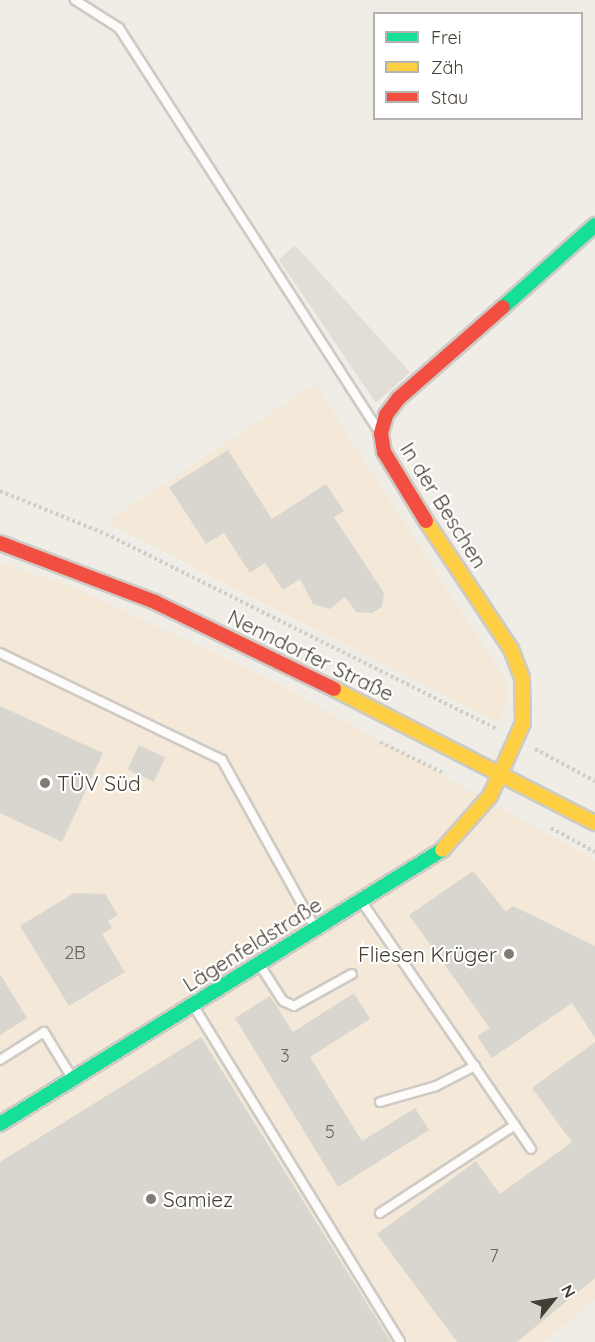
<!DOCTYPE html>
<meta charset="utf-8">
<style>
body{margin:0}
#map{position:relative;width:595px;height:1342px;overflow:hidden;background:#f0ede6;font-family:Quicksand,sans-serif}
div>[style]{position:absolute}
.commercial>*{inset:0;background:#f4e9d8}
.industrial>*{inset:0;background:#e2ded7}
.building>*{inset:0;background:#d9d6cf;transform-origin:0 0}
.path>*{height:4px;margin-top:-2px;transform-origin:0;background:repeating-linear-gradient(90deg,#d0cec9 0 3px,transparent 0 6px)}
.roads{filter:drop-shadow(2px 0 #cecac4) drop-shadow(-2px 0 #cecac4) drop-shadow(0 2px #cecac4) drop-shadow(0 -2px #cecac4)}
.lane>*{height:8px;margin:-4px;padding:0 4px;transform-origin:4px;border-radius:4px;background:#fdfcfb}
.fast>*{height:14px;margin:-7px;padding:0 7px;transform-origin:7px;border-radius:7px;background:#16e098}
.slow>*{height:14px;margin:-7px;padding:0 7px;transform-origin:7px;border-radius:7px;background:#ffcf43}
.jam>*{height:14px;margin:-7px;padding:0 7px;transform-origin:7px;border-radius:7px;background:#f24e42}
.dots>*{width:16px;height:16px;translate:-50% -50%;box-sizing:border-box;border:3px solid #fff;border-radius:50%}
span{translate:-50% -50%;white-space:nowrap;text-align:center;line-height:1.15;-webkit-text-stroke:4.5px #fff;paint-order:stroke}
.number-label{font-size:18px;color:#6b655b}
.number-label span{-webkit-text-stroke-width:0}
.street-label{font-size:21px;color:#453e33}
.poi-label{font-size:21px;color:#453e33}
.left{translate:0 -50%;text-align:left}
.right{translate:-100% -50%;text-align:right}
.legend{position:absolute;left:373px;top:12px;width:210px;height:108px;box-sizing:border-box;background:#fff;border:2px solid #b5b2ad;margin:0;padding:8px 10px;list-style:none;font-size:18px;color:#453e33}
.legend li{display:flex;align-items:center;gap:12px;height:30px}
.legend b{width:30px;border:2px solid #b5b2ad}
.north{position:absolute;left:523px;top:1270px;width:60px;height:60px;-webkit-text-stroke:4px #fff;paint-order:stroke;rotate:60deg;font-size:16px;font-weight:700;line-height:24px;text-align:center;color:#453e33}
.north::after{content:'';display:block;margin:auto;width:21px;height:27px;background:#453e33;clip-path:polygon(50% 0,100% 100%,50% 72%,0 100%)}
</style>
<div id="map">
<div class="commercial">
<i style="clip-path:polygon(315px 384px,505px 679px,509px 696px,498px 723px,106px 522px)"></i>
<i style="clip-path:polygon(0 563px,73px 587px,261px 675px,595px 860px,595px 1300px,544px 1342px,0 1342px)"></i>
</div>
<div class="industrial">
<i style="clip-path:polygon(295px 245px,410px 372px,376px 403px,279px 260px)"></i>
</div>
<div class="building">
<i style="clip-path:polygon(228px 450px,272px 519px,326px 484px,344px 511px,334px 517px,384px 593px,382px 607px,372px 613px,356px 612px,345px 597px,330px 609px,313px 604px,300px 579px,283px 590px,265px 563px,250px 573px,224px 533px,206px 544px,169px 487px)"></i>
<i style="clip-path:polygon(0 706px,103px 753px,62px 842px,0 813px)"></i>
<i style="left:139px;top:745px;width:29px;height:27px;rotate:25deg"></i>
<i style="clip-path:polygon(473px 871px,506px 912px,513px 906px,595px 946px,595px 1038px,572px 1003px,492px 1058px,477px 1036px,490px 1028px,409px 915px)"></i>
<i style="clip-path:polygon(74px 893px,105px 894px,118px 915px,108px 921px,112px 928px,102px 934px,125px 972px,69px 1006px,20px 926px)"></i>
<i style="clip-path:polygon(0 974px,27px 1018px,0 1035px)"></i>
<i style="clip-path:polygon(354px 993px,370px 1019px,310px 1057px,362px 1141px,415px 1108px,429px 1130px,338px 1187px,235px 1018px,270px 996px,293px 1032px)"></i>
<i style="clip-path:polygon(201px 1037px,391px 1342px,0 1342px,0 1162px)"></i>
<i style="clip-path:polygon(595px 1042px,595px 1278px,517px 1342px,457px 1342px,377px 1234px,476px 1161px,500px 1194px,572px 1142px,532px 1088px)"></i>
</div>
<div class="path">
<i style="left:0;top:491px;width:114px;rotate:22.1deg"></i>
<i style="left:106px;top:534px;width:437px;rotate:26.5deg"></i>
<i style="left:380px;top:742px;width:72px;rotate:26.2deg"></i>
<i style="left:535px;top:749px;width:68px;rotate:28.1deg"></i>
<i style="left:551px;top:828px;width:50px;rotate:28.6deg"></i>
</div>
<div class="roads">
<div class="lane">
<i style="left:75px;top:0;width:52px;rotate:32.5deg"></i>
<i style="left:119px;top:28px;width:476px;rotate:57.2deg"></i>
<i style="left:0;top:653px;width:246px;rotate:25.7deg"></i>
<i style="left:222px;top:760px;width:192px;rotate:61deg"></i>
<i style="left:362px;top:902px;width:299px;rotate:55.6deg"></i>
<i style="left:261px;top:967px;width:40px;rotate:57.1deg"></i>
<i style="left:283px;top:1001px;width:12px;rotate:24deg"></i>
<i style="left:294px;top:1006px;width:66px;rotate:-28.9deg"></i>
<i style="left:193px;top:1005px;width:395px;rotate:58.4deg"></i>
<i style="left:0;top:1060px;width:52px;rotate:-32.5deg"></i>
<i style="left:44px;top:1032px;width:52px;rotate:58.5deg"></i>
<i style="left:380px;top:1102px;width:58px;rotate:-15.9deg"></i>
<i style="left:436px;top:1086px;width:44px;rotate:-27.1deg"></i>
<i style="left:380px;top:1213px;width:161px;rotate:-33.1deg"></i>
</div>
<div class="fast">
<i style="left:503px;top:307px;width:123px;rotate:-41.7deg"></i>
<i style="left:0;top:1124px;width:520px;rotate:-31.8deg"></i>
</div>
<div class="slow">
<i style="left:426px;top:521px;width:154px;rotate:56.4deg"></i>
<i style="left:511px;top:649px;width:31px;rotate:69deg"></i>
<i style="left:522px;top:678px;width:45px;rotate:88.7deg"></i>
<i style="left:523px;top:723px;width:80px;rotate:114.3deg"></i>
<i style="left:490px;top:796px;width:72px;rotate:131.6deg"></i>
<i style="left:334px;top:689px;width:293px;rotate:27.2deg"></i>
</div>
<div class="jam">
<i style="left:426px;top:521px;width:81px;rotate:-121.3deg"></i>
<i style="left:384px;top:452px;width:19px;rotate:-99deg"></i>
<i style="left:381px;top:433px;width:19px;rotate:-74deg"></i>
<i style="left:386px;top:415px;width:21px;rotate:-53deg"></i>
<i style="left:399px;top:398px;width:138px;rotate:-41.2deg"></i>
<i style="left:0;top:543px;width:166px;rotate:20.8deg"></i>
<i style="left:155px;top:602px;width:199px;rotate:25.9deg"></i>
</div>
</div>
<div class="dots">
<i style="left:45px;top:783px;background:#817b72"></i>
<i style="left:509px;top:954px;background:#817b72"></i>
<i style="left:151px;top:1199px;background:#817b72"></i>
</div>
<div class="number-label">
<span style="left:75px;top:953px">2B</span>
<span style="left:285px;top:1056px">3</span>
<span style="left:330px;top:1132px">5</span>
<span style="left:494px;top:1256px">7</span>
</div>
<div class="street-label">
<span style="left:444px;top:505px;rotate:58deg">In der Beschen</span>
<span style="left:311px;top:655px;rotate:26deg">Nenndorfer Straße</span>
<span style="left:252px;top:944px;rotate:-32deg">Lägenfeldstraße</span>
</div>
<div class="poi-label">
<span class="left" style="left:57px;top:783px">TÜV Süd</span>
<span class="right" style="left:497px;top:954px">Fliesen Krüger</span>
<span class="left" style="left:163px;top:1199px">Samiez</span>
</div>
<ul class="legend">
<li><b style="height:8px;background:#16e098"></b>Frei</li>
<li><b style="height:8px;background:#ffcf43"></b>Zäh</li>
<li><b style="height:8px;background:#f24e42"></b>Stau</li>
</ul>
<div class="north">N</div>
</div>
